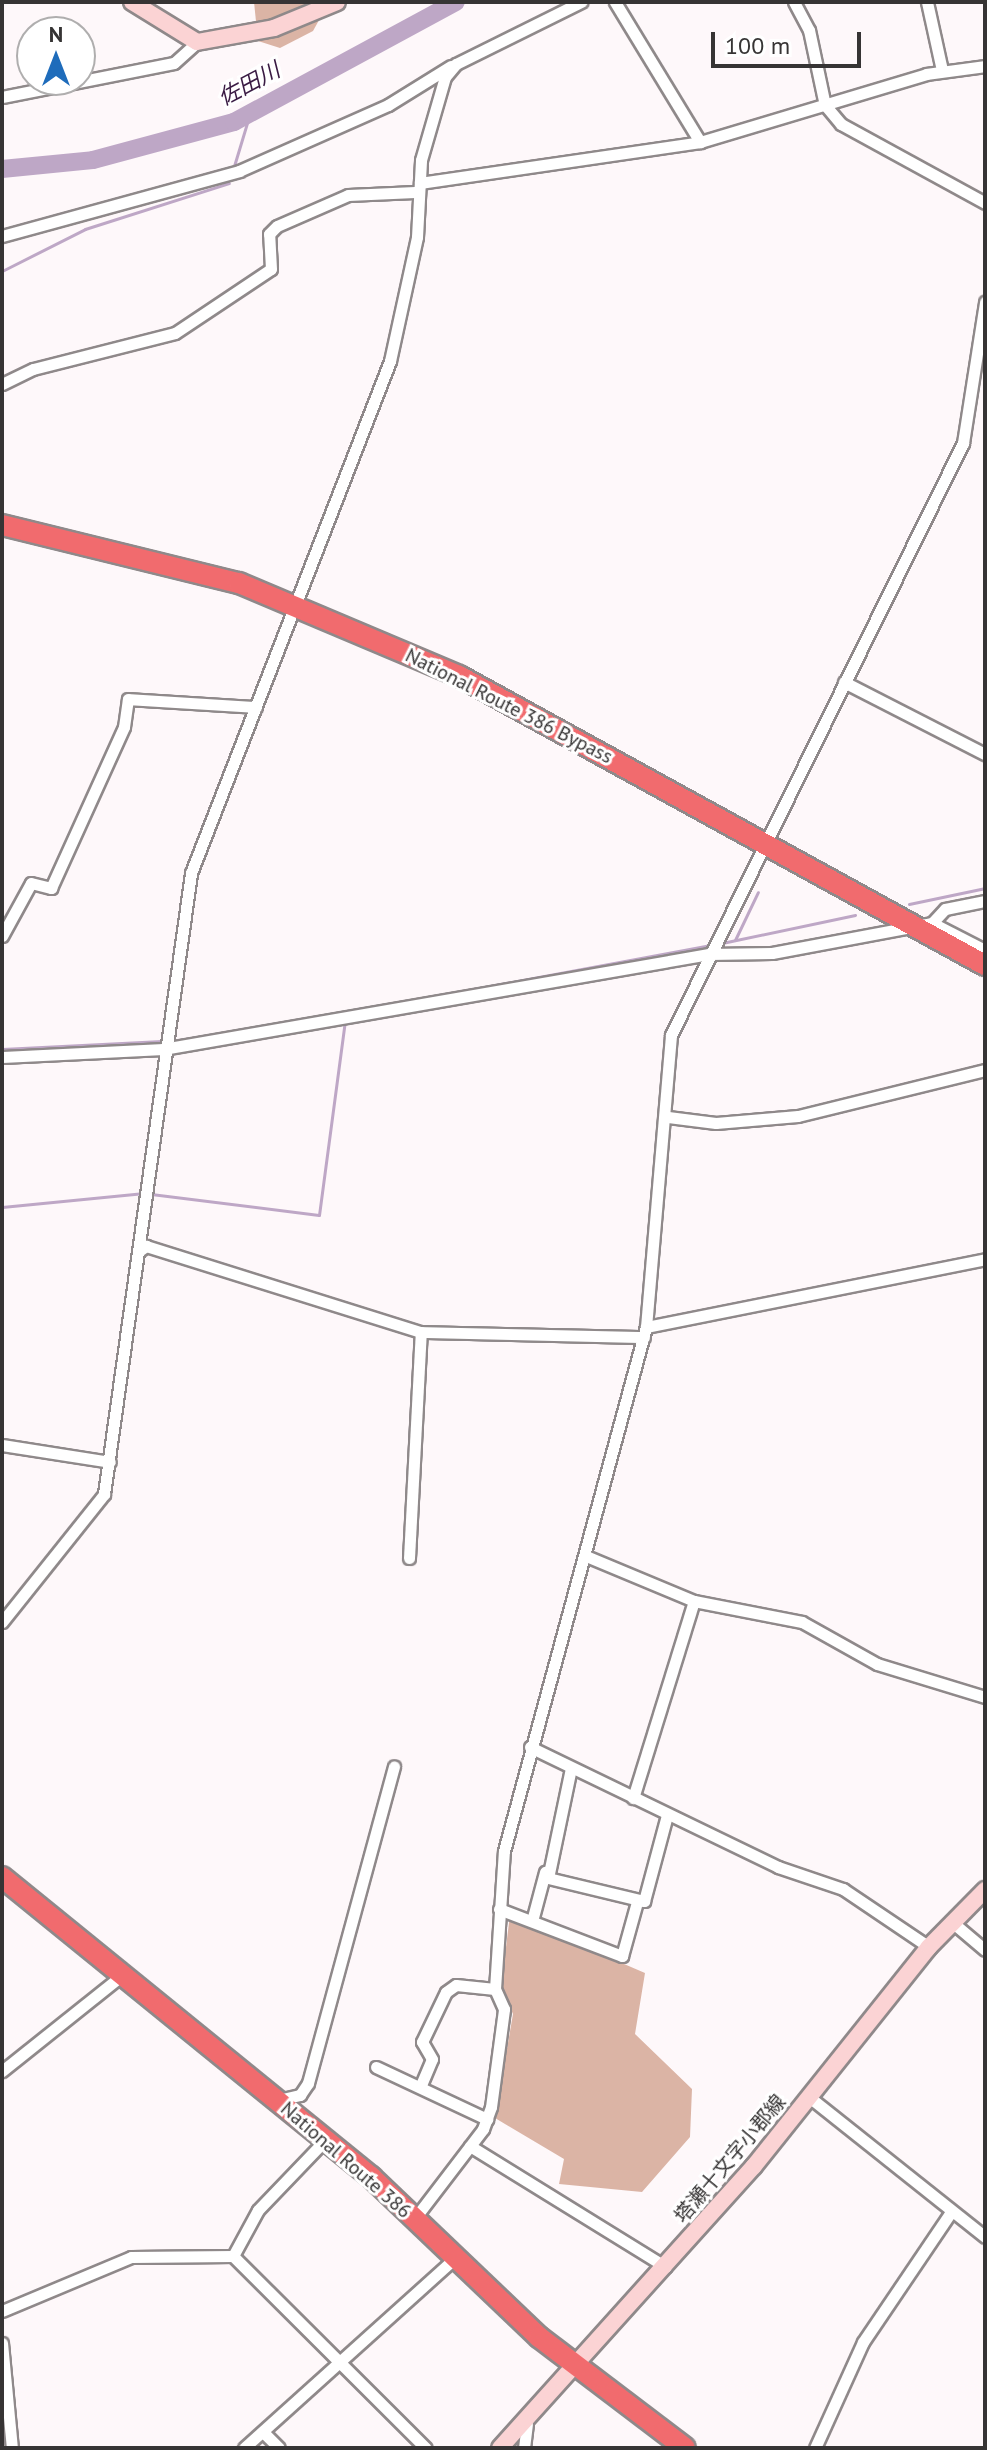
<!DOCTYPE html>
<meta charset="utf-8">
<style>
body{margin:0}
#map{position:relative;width:987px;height:2450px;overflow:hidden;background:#fef8fa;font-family:"PT Sans","Noto Sans JP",sans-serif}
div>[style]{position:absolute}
.forest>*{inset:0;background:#dbb4a5}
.stream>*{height:3px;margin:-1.5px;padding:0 1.5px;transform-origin:1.5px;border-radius:1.5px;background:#bea7c6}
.river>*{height:18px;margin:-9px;padding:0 9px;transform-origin:9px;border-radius:9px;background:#bea7c6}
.roads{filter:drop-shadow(2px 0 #8f898a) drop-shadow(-2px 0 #8f898a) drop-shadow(0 2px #8f898a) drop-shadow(0 -2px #8f898a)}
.street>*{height:11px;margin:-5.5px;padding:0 5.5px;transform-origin:5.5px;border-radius:5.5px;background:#fff}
.secondary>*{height:16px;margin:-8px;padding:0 8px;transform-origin:8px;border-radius:8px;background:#fbd3d4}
.highway>*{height:20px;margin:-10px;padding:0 10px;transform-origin:10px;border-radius:10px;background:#f16b6e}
span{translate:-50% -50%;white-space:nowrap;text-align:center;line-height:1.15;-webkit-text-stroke:6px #fff;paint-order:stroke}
.street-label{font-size:20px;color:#363434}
.water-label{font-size:22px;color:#391a43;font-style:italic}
.frame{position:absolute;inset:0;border:4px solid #363434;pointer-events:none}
.north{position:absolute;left:16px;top:16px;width:80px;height:80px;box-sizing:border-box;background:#fff;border:2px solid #afaeae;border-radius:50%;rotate:0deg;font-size:22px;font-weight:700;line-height:32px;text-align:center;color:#363434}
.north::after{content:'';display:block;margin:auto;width:28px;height:36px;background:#1e6cbb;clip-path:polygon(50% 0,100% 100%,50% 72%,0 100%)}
.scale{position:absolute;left:711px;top:32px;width:150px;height:36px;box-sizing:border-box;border:4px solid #363434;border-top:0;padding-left:10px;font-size:24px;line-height:28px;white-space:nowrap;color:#363434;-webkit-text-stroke:6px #fff;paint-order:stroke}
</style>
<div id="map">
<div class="forest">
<i style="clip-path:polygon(254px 2px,329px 2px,313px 31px,280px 48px,258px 41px)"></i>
<i style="clip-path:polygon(510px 1915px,645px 1973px,635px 2034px,692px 2089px,690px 2137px,642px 2192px,559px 2184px,564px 2159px,495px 2118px,513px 2014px,501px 1987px)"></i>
</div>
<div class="stream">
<i style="left:234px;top:166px;width:55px;rotate:-73.2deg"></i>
<i style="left:2px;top:271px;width:93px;rotate:-26.8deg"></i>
<i style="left:85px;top:229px;width:151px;rotate:-17.7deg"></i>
<i style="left:964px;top:453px;width:52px;rotate:-77.8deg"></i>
<i style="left:909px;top:904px;width:78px;rotate:-11.9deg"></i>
<i style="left:735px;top:940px;width:53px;rotate:-64.4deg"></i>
<i style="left:722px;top:943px;width:136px;rotate:-11.9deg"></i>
<i style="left:463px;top:991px;width:252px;rotate:-10.5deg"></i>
<i style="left:172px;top:1041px;width:39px;rotate:-9deg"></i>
<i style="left:2px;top:1049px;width:160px;rotate:-2.9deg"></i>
<i style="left:151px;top:1194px;width:169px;rotate:7.1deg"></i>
<i style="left:319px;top:1215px;width:196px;rotate:-82.4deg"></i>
<i style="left:2px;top:1207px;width:143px;rotate:-5.6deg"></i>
</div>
<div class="river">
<i style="left:2px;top:169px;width:91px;rotate:-5.6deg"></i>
<i style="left:93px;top:160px;width:146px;rotate:-15.1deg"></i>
<i style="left:234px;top:122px;width:252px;rotate:-28.4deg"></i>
</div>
<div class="roads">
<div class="street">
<i style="left:615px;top:2px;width:164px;rotate:58.7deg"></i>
<i style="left:794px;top:2px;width:32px;rotate:62deg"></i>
<i style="left:809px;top:30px;width:77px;rotate:78deg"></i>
<i style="left:825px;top:105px;width:25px;rotate:50deg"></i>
<i style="left:841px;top:124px;width:164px;rotate:28.7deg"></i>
<i style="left:927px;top:2px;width:70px;rotate:77.6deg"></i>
<i style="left:2px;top:97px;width:175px;rotate:-11.2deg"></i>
<i style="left:174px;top:63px;width:31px;rotate:-42deg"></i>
<i style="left:420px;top:183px;width:283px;rotate:-8.3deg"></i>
<i style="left:700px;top:142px;width:236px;rotate:-16.7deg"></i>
<i style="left:926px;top:74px;width:60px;rotate:-7.7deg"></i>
<i style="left:2px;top:236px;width:246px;rotate:-15.3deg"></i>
<i style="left:239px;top:171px;width:163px;rotate:-23.9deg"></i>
<i style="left:388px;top:105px;width:74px;rotate:-31.8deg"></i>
<i style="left:2px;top:384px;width:34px;rotate:-26deg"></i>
<i style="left:33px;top:369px;width:146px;rotate:-14.2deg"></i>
<i style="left:175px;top:333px;width:115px;rotate:-33.7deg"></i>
<i style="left:271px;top:269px;width:35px;rotate:-93deg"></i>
<i style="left:269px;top:234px;width:11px;rotate:-45deg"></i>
<i style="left:277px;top:226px;width:77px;rotate:-23.6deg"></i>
<i style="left:348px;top:195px;width:67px;rotate:-2.6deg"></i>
<i style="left:844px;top:682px;width:158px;rotate:27.1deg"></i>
<i style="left:932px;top:923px;width:59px;rotate:27deg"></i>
<i style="left:2px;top:936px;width:60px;rotate:-61.3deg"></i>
<i style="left:31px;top:883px;width:21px;rotate:14deg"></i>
<i style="left:51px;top:888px;width:177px;rotate:-65.6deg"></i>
<i style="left:124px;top:727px;width:28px;rotate:-82deg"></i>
<i style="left:128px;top:699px;width:128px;rotate:3.6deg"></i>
<i style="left:2px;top:1057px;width:161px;rotate:-2.8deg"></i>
<i style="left:163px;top:1049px;width:554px;rotate:-9.87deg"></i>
<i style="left:709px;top:954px;width:63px;rotate:-0.9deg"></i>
<i style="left:772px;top:953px;width:163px;rotate:-10.6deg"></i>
<i style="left:932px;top:923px;width:19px;rotate:-47deg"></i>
<i style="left:945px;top:909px;width:41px;rotate:-11.3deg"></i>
<i style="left:668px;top:1117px;width:48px;rotate:7.1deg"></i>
<i style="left:716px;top:1123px;width:82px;rotate:-4.9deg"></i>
<i style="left:798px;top:1116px;width:193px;rotate:-13.8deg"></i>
<i style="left:139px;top:1251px;width:9px;rotate:-36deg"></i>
<i style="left:146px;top:1246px;width:288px;rotate:17.4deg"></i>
<i style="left:421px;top:1332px;width:223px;rotate:1.3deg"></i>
<i style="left:646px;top:1327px;width:346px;rotate:-11.3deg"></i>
<i style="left:2px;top:1445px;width:109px;rotate:8.9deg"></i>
<i style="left:586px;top:1556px;width:117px;rotate:22.6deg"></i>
<i style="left:694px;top:1601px;width:110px;rotate:11deg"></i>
<i style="left:802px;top:1622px;width:86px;rotate:29.2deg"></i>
<i style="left:877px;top:1664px;width:113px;rotate:17deg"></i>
<i style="left:409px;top:1558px;width:226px;rotate:-87deg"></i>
<i style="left:2px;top:1622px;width:164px;rotate:-51.4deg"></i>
<i style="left:104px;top:1494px;width:627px;rotate:-82.02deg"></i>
<i style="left:191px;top:873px;width:549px;rotate:-68.76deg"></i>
<i style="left:390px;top:361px;width:127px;rotate:-77.7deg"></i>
<i style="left:417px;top:237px;width:77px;rotate:-87deg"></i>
<i style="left:421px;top:160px;width:86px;rotate:-73.9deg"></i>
<i style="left:445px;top:77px;width:17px;rotate:-50deg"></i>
<i style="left:456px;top:64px;width:140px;rotate:-26.4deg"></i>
<i style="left:530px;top:1747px;width:276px;rotate:25.8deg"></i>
<i style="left:778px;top:1867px;width:69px;rotate:18.7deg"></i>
<i style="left:843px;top:1889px;width:104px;rotate:34deg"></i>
<i style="left:571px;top:1768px;width:112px;rotate:101.8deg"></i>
<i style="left:548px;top:1878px;width:99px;rotate:13.5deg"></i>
<i style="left:644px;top:1901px;width:89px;rotate:-75deg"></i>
<i style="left:633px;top:1798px;width:206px;rotate:-72.8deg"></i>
<i style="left:499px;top:1909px;width:132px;rotate:20.9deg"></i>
<i style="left:622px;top:1956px;width:56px;rotate:-74.5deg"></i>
<i style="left:532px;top:1921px;width:51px;rotate:-75.1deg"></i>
<i style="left:952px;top:1922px;width:43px;rotate:40.3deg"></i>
<i style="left:376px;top:2067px;width:123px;rotate:25.1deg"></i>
<i style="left:2px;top:2071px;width:152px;rotate:-38.6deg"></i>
<i style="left:421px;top:2085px;width:28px;rotate:-67deg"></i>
<i style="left:432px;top:2059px;width:20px;rotate:-120deg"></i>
<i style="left:422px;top:2042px;width:55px;rotate:-64.4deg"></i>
<i style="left:446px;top:1992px;width:12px;rotate:-35deg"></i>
<i style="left:456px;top:1985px;width:39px;rotate:6deg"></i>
<i style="left:808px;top:2096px;width:226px;rotate:38.5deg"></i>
<i style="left:278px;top:2100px;width:23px;rotate:-13deg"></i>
<i style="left:300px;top:2095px;width:14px;rotate:-56deg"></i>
<i style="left:308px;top:2083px;width:328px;rotate:-74.8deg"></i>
<i style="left:470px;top:2146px;width:230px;rotate:31.7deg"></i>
<i style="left:415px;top:2218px;width:112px;rotate:-52.6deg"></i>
<i style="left:483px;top:2129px;width:23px;rotate:-70deg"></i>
<i style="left:491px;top:2107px;width:99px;rotate:-82.4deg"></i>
<i style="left:504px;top:2009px;width:22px;rotate:-114deg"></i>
<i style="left:495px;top:1989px;width:138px;rotate:-86.3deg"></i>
<i style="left:504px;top:1851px;width:543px;rotate:-74.84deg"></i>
<i style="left:646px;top:1327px;width:293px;rotate:-85.1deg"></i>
<i style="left:671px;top:1035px;width:660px;rotate:-63.75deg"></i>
<i style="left:963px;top:443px;width:143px;rotate:-81.1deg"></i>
<i style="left:233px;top:2256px;width:272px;rotate:44.9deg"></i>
<i style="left:2px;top:2311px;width:140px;rotate:-22.7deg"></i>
<i style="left:131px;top:2257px;width:102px;rotate:-0.6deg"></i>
<i style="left:233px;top:2256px;width:52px;rotate:-61.5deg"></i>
<i style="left:258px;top:2210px;width:98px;rotate:-46.2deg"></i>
<i style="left:2px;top:2343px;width:105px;rotate:84.6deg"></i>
<i style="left:266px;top:2435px;width:18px;rotate:45deg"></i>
<i style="left:244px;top:2448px;width:284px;rotate:-42deg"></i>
<i style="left:524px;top:2448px;width:24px;rotate:-83deg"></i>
<i style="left:815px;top:2448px;width:116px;rotate:-65.6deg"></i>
<i style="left:863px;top:2342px;width:157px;rotate:-55.9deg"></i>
</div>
<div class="secondary">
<i style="left:132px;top:2px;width:76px;rotate:31.6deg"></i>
<i style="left:197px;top:42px;width:78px;rotate:-10.3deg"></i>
<i style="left:274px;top:28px;width:68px;rotate:-22.4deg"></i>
<i style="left:500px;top:2448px;width:380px;rotate:-48deg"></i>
<i style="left:754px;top:2166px;width:280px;rotate:-51.4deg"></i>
<i style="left:929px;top:1947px;width:80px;rotate:-45.5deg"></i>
</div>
<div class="highway">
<i style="left:2px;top:525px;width:244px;rotate:13.8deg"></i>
<i style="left:239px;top:583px;width:239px;rotate:22.9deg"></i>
<i style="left:459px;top:676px;width:600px;rotate:28.79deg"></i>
<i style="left:2px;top:1877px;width:476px;rotate:39.1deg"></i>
<i style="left:371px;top:2177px;width:232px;rotate:43.6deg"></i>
<i style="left:539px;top:2337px;width:183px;rotate:37.2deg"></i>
</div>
</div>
<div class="street-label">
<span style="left:509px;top:706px;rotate:27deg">National Route 386 Bypass</span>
<span style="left:730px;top:2159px;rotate:-50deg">塔瀬十文字小郡線</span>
<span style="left:346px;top:2160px;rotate:41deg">National Route 386</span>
</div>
<div class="water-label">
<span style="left:249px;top:84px;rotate:-28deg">佐田川</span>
</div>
<div class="frame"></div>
<div class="north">N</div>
<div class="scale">100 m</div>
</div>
